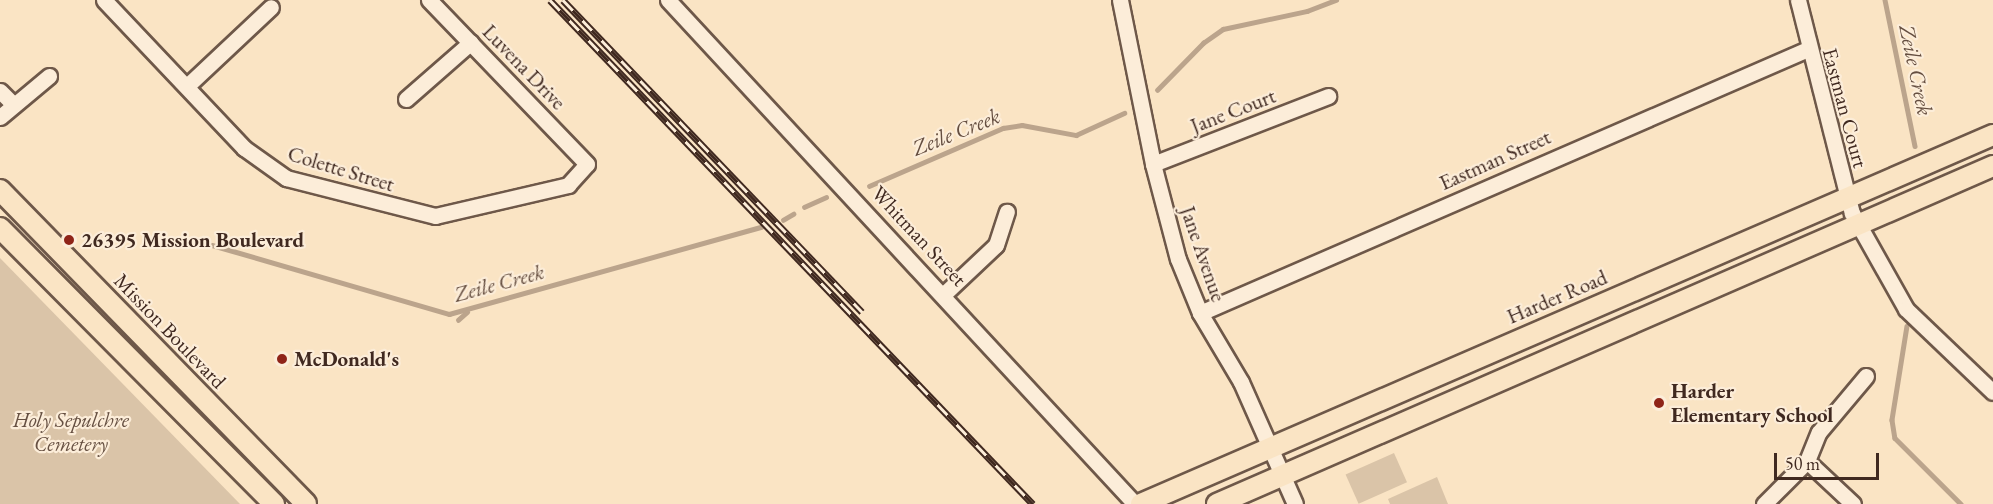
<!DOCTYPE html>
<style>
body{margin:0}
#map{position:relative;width:1993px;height:504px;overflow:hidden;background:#fae4c4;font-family:"EB Garamond",serif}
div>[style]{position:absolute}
.green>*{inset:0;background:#dac4a8;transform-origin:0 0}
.stream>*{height:4.5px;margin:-2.25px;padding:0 2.25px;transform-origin:2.25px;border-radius:2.25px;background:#bba48c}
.roads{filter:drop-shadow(2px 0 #6e5849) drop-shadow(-2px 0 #6e5849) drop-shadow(0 2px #6e5849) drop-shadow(0 -2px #6e5849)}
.minor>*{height:15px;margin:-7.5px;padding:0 7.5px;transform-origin:7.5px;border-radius:7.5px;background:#fcedd9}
.major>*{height:20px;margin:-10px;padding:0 10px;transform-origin:10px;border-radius:10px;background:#fae4c4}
.rail>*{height:7px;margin-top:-3.5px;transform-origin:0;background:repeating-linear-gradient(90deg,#fcedd9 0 14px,#402920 0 28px);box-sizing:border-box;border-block:2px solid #402920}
.dots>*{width:16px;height:16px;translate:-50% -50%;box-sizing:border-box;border:3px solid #fcedd9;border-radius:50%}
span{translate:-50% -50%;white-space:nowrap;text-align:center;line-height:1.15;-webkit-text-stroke:4.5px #fcedd9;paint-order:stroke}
.street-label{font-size:21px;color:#402920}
.poi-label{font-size:21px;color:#402920;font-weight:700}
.left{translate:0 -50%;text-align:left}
.park-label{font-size:21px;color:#665042;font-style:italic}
.water-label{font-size:22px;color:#654e40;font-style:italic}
.scale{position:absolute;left:1774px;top:453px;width:105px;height:27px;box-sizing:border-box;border:3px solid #402920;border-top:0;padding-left:8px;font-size:18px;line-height:21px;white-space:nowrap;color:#402920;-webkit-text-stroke:4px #fcedd9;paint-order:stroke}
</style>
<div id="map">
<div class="green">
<i style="clip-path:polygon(0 258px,240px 504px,0 504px)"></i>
<i style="left:1394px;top:453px;width:32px;height:53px;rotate:66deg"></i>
<i style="clip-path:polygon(1437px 477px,1448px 504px,1390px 504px,1388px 499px)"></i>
</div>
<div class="stream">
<i style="left:1885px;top:0;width:149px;rotate:78.4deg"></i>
<i style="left:1157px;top:90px;width:66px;rotate:-45.6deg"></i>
<i style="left:1203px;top:43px;width:24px;rotate:-35deg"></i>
<i style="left:1223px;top:29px;width:86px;rotate:-12.1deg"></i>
<i style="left:1307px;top:11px;width:31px;rotate:-21deg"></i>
<i style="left:869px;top:186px;width:146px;rotate:-23.4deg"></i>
<i style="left:1003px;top:128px;width:19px;rotate:-9deg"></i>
<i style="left:1022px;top:125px;width:55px;rotate:10.5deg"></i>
<i style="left:1076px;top:135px;width:53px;rotate:-24.6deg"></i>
<i style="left:804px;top:207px;width:24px;rotate:-24deg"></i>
<i style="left:783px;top:220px;width:12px;rotate:-31deg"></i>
<i style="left:212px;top:245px;width:247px;rotate:16.2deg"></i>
<i style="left:449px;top:314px;width:324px;rotate:-15.6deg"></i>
<i style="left:458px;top:320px;width:12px;rotate:-42deg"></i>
<i style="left:1907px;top:326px;width:95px;rotate:99.1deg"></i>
<i style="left:1892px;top:420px;width:18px;rotate:81deg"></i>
<i style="left:1895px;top:438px;width:93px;rotate:45deg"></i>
</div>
<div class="roads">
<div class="minor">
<i style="left:104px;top:0;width:204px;rotate:46.6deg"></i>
<i style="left:244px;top:148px;width:52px;rotate:35.5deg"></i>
<i style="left:286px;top:178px;width:154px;rotate:14.3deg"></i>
<i style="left:435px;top:216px;width:137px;rotate:-13.1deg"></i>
<i style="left:568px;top:185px;width:28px;rotate:-48deg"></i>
<i style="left:587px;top:164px;width:228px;rotate:-133.9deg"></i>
<i style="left:668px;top:0;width:687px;rotate:47.18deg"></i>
<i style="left:1120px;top:0;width:167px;rotate:78.6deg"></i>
<i style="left:1153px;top:164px;width:98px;rotate:75.3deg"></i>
<i style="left:1178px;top:259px;width:58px;rotate:67.8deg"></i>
<i style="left:1200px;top:313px;width:80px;rotate:59.3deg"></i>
<i style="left:1241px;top:382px;width:133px;rotate:66.1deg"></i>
<i style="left:1798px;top:0;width:220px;rotate:75.8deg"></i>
<i style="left:1852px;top:213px;width:110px;rotate:60.6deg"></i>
<i style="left:1906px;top:309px;width:120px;rotate:43.7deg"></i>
<i style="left:187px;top:86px;width:115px;rotate:-43.2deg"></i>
<i style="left:0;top:91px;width:18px;rotate:45deg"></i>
<i style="left:406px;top:99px;width:86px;rotate:-41.2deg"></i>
<i style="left:0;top:117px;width:64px;rotate:-39.9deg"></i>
<i style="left:1153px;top:164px;width:188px;rotate:-21.2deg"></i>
<i style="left:944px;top:294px;width:71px;rotate:-43.3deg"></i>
<i style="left:996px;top:245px;width:35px;rotate:-72deg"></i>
<i style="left:1200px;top:313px;width:663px;rotate:-23.47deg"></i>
<i style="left:1807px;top:461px;width:63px;rotate:43.1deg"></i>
<i style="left:1764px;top:504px;width:61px;rotate:-45deg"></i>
<i style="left:1807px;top:461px;width:31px;rotate:-68deg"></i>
<i style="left:1819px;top:432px;width:73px;rotate:-50deg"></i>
</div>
<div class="major">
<i style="left:0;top:190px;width:438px;rotate:45.7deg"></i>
<i style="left:0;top:228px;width:389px;rotate:45.2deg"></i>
<i style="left:1141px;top:504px;width:928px;rotate:-23.42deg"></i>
<i style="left:1217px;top:504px;width:846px;rotate:-23.54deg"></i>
</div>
</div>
<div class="rail">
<i style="left:550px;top:0;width:698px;rotate:46.22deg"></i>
<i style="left:563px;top:0;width:432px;rotate:46.2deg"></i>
</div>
<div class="dots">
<i style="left:69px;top:240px;background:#8f2418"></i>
<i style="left:282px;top:359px;background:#8f2418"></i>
<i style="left:1659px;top:403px;background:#8f2418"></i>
</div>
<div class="street-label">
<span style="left:524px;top:67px;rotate:46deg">Luvena Drive</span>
<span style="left:1845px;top:108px;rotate:75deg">Eastman Court</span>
<span style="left:1233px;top:111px;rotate:-21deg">Jane Court</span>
<span style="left:1495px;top:160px;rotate:-24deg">Eastman Street</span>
<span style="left:341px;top:169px;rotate:17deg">Colette Street</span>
<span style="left:919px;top:236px;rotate:47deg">Whitman Street</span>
<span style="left:1203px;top:254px;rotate:71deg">Jane Avenue</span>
<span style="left:1557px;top:297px;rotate:-23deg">Harder Road</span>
<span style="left:170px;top:331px;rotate:46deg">Mission Boulevard</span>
</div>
<div class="poi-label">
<span class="left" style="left:81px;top:240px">26395 Mission Boulevard</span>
<span class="left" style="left:294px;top:359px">McDonald's</span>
<span class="left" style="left:1671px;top:403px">Harder<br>Elementary School</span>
</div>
<div class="park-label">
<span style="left:71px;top:432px">Holy Sepulchre<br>Cemetery</span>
</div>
<div class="water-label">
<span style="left:1916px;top:70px;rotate:78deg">Zeile Creek</span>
<span style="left:956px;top:132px;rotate:-22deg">Zeile Creek</span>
<span style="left:499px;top:283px;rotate:-15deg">Zeile Creek</span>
</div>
<div class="scale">50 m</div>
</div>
